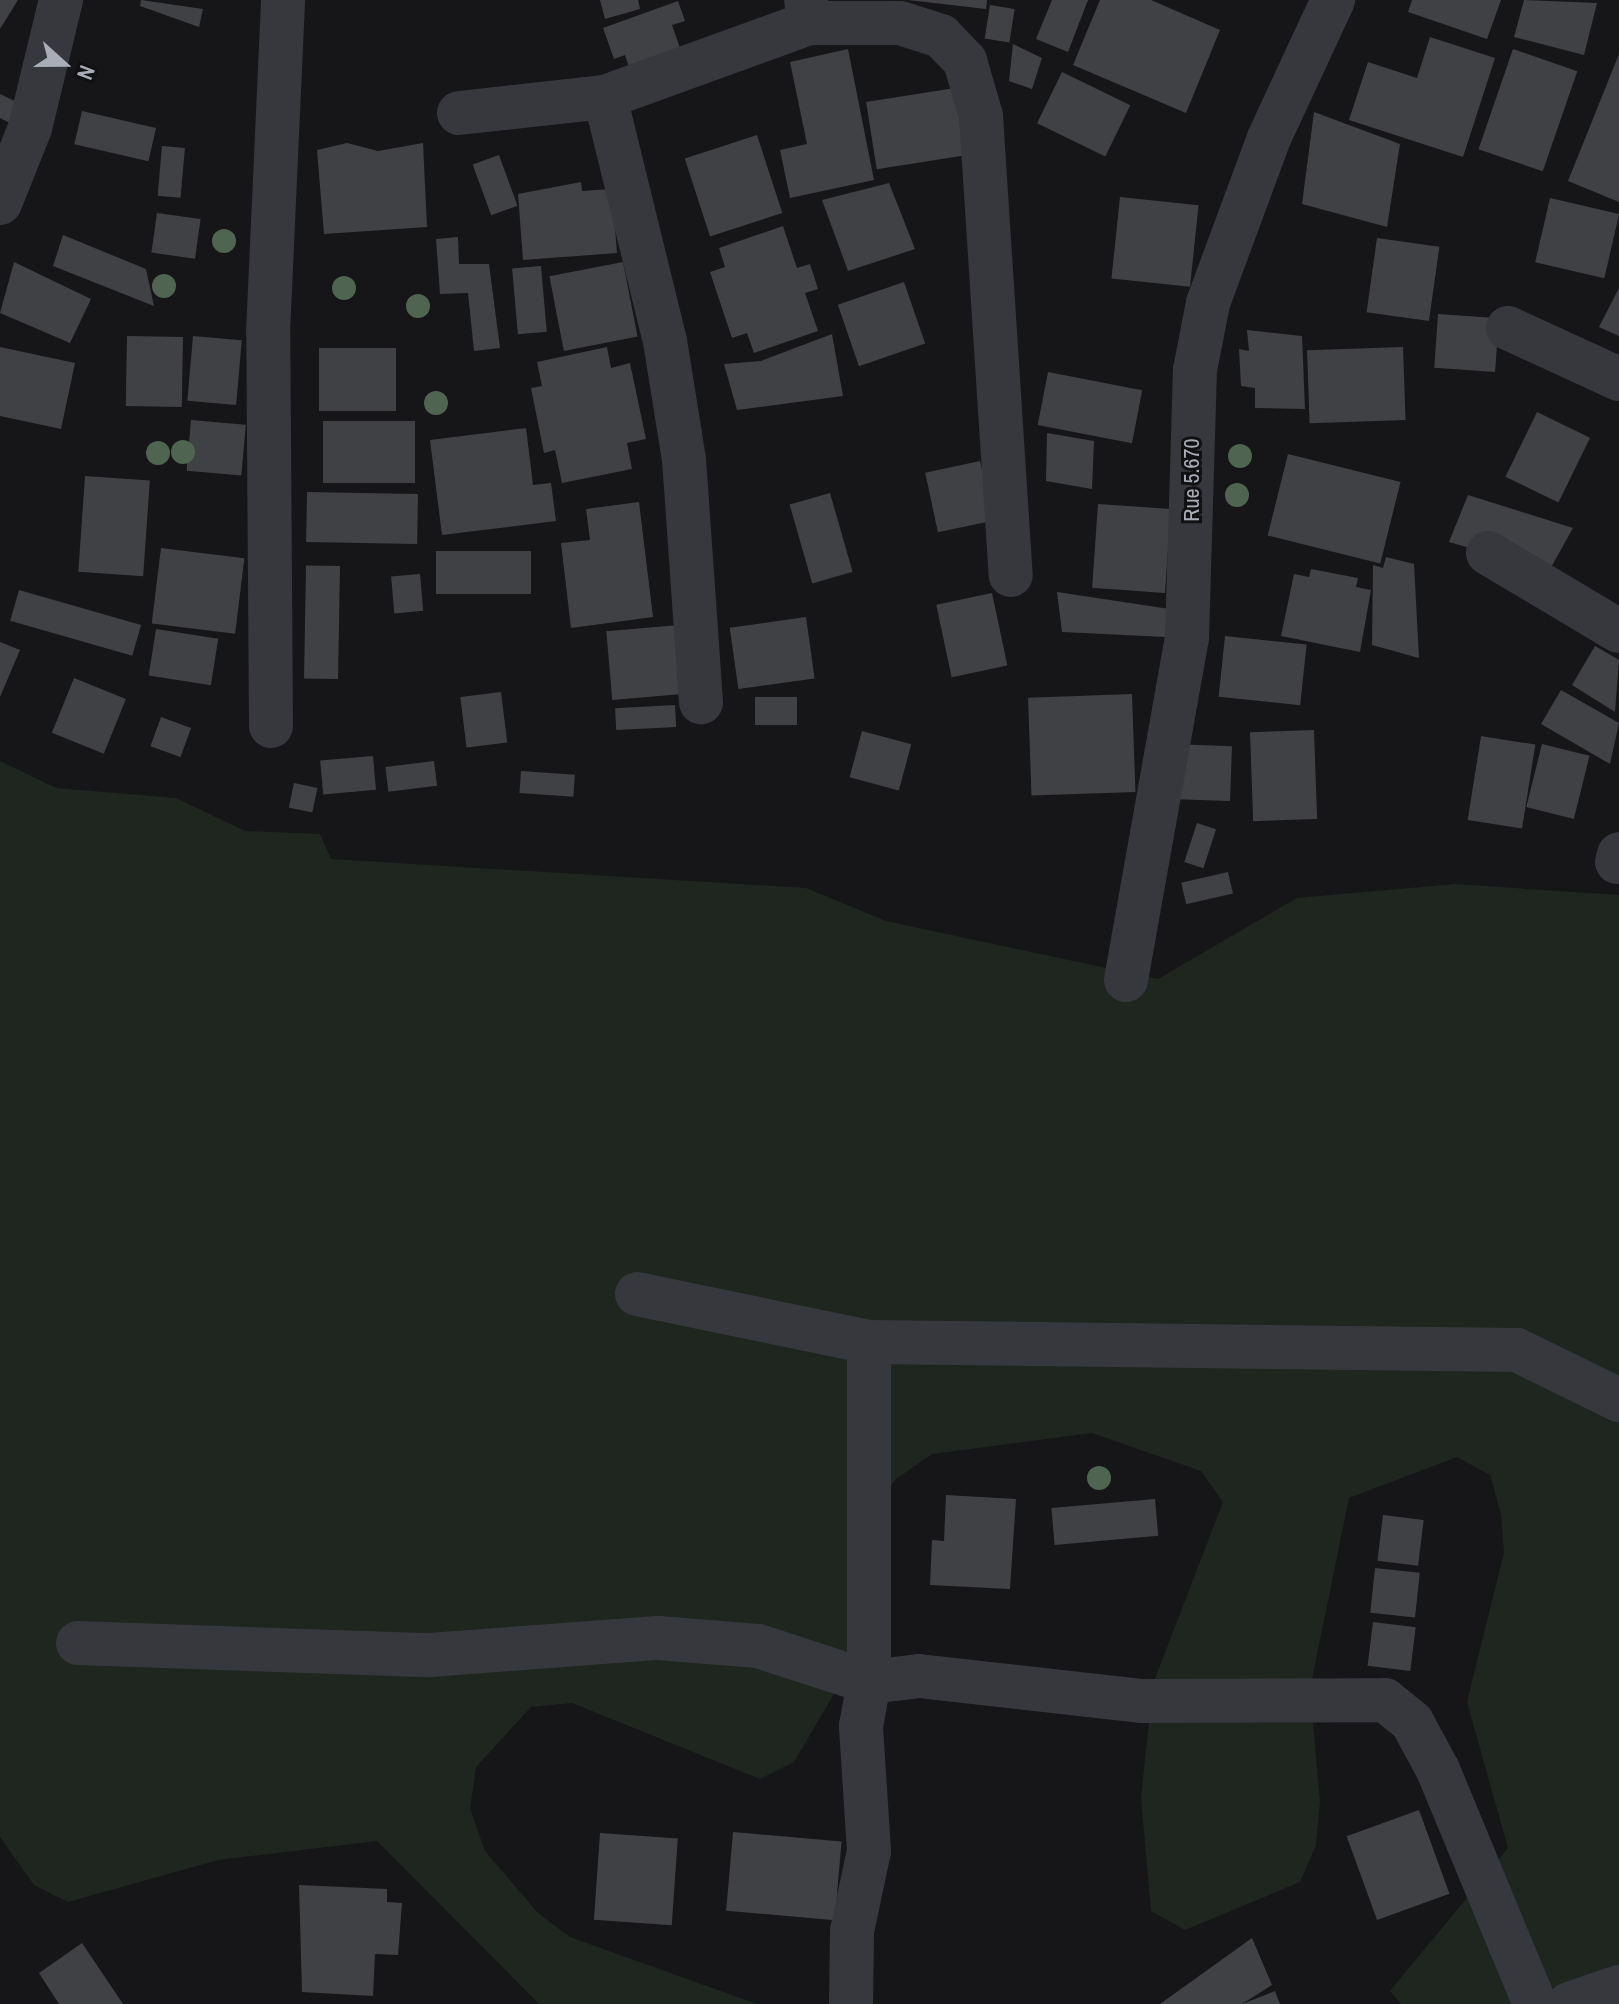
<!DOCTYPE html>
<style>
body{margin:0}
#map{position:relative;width:1619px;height:2004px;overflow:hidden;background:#161618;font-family:"Archivo Narrow",sans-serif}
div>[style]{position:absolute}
.green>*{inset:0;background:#1e261f}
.building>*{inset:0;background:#404145;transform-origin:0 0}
.minor>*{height:44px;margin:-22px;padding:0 22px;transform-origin:22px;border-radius:22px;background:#37383d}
.trees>*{width:24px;height:24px;margin:-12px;border-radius:50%;background:#506452}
span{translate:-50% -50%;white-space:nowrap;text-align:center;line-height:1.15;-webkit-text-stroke:6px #111113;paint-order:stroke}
.street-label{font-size:22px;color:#a8adb8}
.north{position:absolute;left:24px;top:24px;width:80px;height:80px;-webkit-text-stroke:6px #111113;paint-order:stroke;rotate:111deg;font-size:22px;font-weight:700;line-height:32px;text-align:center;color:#a8adb8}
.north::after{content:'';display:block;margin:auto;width:28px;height:36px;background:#a8adb8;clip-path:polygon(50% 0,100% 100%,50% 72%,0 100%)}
</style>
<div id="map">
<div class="green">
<i style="clip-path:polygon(0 761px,56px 788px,176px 798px,245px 831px,320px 834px,331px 859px,806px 888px,886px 921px,1158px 979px,1297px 898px,1455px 884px,1619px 895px,1619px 2004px,1401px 2004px,1390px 1991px,1508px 1848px,1467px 1702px,1504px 1553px,1501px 1514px,1490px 1475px,1457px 1457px,1349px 1498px,1310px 1689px,1320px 1802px,1316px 1845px,1300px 1882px,1185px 1930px,1151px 1911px,1141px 1798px,1153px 1684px,1223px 1502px,1201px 1471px,1092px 1433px,932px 1454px,896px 1479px,872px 1512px,852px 1663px,794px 1762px,760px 1779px,572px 1703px,531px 1707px,476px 1767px,470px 1809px,485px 1851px,538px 1913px,570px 1937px,757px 2004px,539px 2004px,377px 1841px,218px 1860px,68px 1902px,34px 1885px,0 1837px)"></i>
</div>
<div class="building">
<i style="clip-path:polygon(0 0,18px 0,0 29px)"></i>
<i style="clip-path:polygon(141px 0,203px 9px,199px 27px,140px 6px)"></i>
<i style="clip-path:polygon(600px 0,638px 0,640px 9px,605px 19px)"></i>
<i style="clip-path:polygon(908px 0,987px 0,986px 9px)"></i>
<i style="clip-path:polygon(1052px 0,1088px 0,1068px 52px,1036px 39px)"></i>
<i style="clip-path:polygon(1100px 0,1151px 0,1220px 30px,1186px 113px,1073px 65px)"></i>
<i style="clip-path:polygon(1412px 0,1501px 0,1487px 39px,1408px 12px)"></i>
<i style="clip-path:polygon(1524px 0,1597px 3px,1584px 55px,1514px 37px)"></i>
<i style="clip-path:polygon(678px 1px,685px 21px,672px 25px,683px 57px,630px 70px,625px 55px,614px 59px,603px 28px)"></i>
<i style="left:990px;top:5px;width:25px;height:34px;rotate:9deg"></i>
<i style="clip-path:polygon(1430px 37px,1495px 58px,1463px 157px,1349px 120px,1368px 62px,1417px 78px)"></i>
<i style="clip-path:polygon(1013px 44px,1042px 58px,1032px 89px,1009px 81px)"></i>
<i style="clip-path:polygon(848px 49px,874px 180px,790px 198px,780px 150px,807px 144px,790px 62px)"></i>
<i style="left:1513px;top:49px;width:68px;height:106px;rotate:19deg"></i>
<i style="clip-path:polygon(1619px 54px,1619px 202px,1568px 181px)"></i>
<i style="left:1062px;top:72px;width:76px;height:57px;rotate:26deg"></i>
<i style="left:955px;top:88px;width:68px;height:90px;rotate:81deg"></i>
<i style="clip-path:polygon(0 94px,21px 104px,12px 124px,0 118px)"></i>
<i style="left:82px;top:111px;width:76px;height:34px;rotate:13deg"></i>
<i style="clip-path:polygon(1314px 112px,1400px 144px,1387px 227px,1302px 204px)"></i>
<i style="left:757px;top:135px;width:82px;height:76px;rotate:72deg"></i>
<i style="clip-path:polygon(347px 143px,378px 151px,423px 143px,427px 227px,324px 234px,317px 150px)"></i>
<i style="left:162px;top:146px;width:23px;height:50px;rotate:5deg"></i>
<i style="left:499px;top:155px;width:54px;height:28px;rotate:70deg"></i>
<i style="clip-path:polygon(581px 182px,582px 191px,612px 189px,617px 253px,523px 260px,518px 194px)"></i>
<i style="clip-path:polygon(889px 183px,915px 249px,848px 271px,822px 200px)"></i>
<i style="left:1120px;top:197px;width:79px;height:82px;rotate:6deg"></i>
<i style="left:1550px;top:198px;width:71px;height:66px;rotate:13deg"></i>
<i style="left:157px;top:213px;width:44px;height:40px;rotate:8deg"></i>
<i style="clip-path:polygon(783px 226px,797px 268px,810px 264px,818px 289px,805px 293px,818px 331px,754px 353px,747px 333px,732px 338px,710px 272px,725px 267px,719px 248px)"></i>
<i style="clip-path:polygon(63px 235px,146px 269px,154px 306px,53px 266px)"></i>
<i style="clip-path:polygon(458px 237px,459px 264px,489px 264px,500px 348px,474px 351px,468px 293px,440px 294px,436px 239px)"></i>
<i style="left:1377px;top:238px;width:63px;height:75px;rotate:8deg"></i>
<i style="clip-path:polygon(14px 262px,91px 299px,70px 343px,0 313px)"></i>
<i style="left:623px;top:262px;width:76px;height:75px;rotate:79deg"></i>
<i style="left:541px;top:266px;width:66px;height:29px;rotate:85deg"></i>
<i style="left:904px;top:282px;width:65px;height:70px;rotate:71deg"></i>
<i style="clip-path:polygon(1619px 288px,1619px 336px,1599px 327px)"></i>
<i style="left:1438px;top:314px;width:61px;height:54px;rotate:4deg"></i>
<i style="clip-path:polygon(1247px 330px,1302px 336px,1305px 409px,1255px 408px,1255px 388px,1241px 386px,1239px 349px,1249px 351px)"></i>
<i style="clip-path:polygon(832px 334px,843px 396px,737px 410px,724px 364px,761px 361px)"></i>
<i style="left:127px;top:336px;width:56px;height:70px;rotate:1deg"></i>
<i style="left:193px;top:336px;width:49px;height:65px;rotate:5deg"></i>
<i style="clip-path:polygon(0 347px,75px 363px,61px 429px,0 416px)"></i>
<i style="clip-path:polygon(607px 347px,611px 368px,630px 363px,646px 439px,627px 443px,632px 469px,562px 483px,555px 450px,544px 453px,531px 388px,542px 386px,537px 362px)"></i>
<i style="left:1403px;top:347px;width:73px;height:96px;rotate:88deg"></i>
<i style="left:396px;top:348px;width:63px;height:77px;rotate:90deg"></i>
<i style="left:1048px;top:372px;width:96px;height:54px;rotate:11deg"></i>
<i style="left:1537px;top:412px;width:59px;height:72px;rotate:26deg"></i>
<i style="left:191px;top:420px;width:55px;height:51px;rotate:5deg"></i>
<i style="left:415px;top:421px;width:62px;height:92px;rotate:90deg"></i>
<i style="clip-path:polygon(526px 428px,533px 485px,551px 483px,556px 521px,442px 535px,430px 440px)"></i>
<i style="clip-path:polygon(1047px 433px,1094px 441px,1092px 489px,1046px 481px)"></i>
<i style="left:1288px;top:454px;width:116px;height:84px;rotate:14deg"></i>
<i style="left:980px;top:461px;width:61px;height:56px;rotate:78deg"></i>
<i style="left:85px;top:476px;width:65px;height:96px;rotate:4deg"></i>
<i style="left:307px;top:492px;width:111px;height:50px;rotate:1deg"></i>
<i style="left:830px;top:493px;width:82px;height:42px;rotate:74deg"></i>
<i style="clip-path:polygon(1468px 495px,1573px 528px,1549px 571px,1449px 542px)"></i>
<i style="clip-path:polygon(639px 502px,653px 617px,571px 628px,561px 543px,590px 540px,586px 509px)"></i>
<i style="left:1098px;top:504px;width:73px;height:84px;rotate:4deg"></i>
<i style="left:161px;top:548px;width:84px;height:76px;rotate:7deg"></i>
<i style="left:531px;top:551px;width:43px;height:95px;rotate:90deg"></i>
<i style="clip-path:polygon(1386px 557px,1414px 564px,1419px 658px,1372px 645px,1373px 565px,1383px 568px)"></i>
<i style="left:340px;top:566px;width:113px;height:34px;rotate:91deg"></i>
<i style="clip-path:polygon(1311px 569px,1358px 578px,1356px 587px,1371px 590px,1360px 652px,1281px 636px,1294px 574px,1309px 577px)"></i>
<i style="left:420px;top:574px;width:37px;height:29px;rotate:85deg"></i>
<i style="left:19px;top:590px;width:127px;height:32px;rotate:16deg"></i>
<i style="clip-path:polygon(1057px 592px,1183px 611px,1186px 638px,1062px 632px)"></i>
<i style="left:992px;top:593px;width:74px;height:57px;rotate:78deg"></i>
<i style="left:806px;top:617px;width:62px;height:77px;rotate:82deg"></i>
<i style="left:679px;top:625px;width:69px;height:73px;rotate:85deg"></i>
<i style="left:156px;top:629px;width:63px;height:47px;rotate:9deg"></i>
<i style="left:1225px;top:636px;width:82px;height:61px;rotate:6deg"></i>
<i style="clip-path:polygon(0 642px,20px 650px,0 697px)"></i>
<i style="clip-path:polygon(1595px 646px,1619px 660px,1615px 712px,1572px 685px)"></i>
<i style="left:74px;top:678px;width:56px;height:59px;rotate:22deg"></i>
<i style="clip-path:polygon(1561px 690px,1619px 723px,1610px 764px,1541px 724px)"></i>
<i style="left:501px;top:692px;width:51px;height:41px;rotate:83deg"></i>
<i style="left:1132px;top:694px;width:98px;height:104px;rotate:88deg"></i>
<i style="left:755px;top:697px;width:42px;height:28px"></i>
<i style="left:675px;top:705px;width:22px;height:60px;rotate:87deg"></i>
<i style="left:161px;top:717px;width:32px;height:31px;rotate:20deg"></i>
<i style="left:1314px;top:730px;width:89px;height:64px;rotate:88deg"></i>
<i style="left:862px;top:731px;width:51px;height:48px;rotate:15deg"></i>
<i style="left:1481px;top:736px;width:55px;height:85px;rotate:9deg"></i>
<i style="left:1171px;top:744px;width:61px;height:55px;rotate:2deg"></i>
<i style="left:1542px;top:744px;width:49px;height:65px;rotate:14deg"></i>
<i style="left:373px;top:756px;width:34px;height:53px;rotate:85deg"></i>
<i style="left:434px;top:761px;width:25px;height:49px;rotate:83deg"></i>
<i style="left:521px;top:771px;width:54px;height:22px;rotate:4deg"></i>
<i style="left:294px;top:783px;width:24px;height:25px;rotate:12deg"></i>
<i style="left:1197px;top:823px;width:20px;height:41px;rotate:18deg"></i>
<i style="left:1228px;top:872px;width:22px;height:48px;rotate:77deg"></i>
<i style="clip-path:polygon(946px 1495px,1016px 1499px,1010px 1589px,930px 1585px,932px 1540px,944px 1541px)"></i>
<i style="left:1155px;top:1499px;width:37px;height:104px;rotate:85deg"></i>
<i style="left:1383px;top:1515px;width:41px;height:46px;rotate:7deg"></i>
<i style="left:1375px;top:1568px;width:45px;height:45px;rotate:6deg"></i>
<i style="left:1373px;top:1622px;width:43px;height:44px;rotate:7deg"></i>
<i style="left:1419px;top:1810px;width:89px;height:77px;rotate:70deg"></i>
<i style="left:733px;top:1832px;width:109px;height:79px;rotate:5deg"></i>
<i style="left:600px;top:1833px;width:78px;height:87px;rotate:4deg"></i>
<i style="clip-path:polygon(299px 1885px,387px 1889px,387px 1902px,402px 1903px,398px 1955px,375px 1954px,373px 1996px,302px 1992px)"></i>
<i style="clip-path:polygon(1252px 1938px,1272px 1985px,1242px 2004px,1160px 2004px)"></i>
<i style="clip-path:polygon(82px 1943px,123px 2004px,59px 2004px,39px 1973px)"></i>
<i style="clip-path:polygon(1275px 1991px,1280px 2004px,1242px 2004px)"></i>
</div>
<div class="minor">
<i style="left:809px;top:23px;width:91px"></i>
<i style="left:900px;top:23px;width:43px;rotate:17.6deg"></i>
<i style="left:941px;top:36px;width:35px;rotate:46deg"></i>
<i style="left:965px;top:61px;width:57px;rotate:73.8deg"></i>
<i style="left:981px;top:116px;width:460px;rotate:86.3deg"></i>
<i style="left:605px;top:97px;width:251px;rotate:76.2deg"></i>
<i style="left:665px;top:341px;width:120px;rotate:80.9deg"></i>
<i style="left:684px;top:459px;width:244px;rotate:86deg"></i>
<i style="left:459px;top:113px;width:147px;rotate:-6.3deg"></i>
<i style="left:605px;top:97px;width:217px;rotate:-19.9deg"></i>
<i style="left:809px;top:23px;width:23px;rotate:-97deg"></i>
<i style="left:0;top:203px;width:81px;rotate:-68.2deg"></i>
<i style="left:30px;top:128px;width:132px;rotate:-76.4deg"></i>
<i style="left:1508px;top:328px;width:122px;rotate:24.7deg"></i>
<i style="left:1488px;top:553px;width:152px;rotate:30.8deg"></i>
<i style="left:271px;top:726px;width:393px;rotate:-90.4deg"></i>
<i style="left:268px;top:333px;width:333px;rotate:-87.4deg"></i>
<i style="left:1617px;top:862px;width:8px;rotate:-76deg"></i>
<i style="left:1126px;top:980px;width:347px;rotate:-79.9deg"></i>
<i style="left:1187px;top:638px;width:268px;rotate:-88.3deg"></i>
<i style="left:1195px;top:370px;width:68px;rotate:-79deg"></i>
<i style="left:1208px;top:303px;width:176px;rotate:-69.7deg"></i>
<i style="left:1269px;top:138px;width:152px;rotate:-65.1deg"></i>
<i style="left:637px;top:1294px;width:237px;rotate:11.7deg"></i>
<i style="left:869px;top:1342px;width:648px;rotate:0.71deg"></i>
<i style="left:1517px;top:1350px;width:114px;rotate:26.1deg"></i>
<i style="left:78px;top:1643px;width:352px;rotate:2deg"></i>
<i style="left:430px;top:1655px;width:229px;rotate:-4.3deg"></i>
<i style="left:658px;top:1638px;width:100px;rotate:4.6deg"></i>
<i style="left:758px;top:1646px;width:117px;rotate:18deg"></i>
<i style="left:869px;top:1682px;width:340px;rotate:-90deg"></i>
<i style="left:851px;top:2004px;width:73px;rotate:-89.2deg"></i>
<i style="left:852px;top:1931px;width:82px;rotate:-78deg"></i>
<i style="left:869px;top:1851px;width:125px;rotate:-93.7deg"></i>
<i style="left:861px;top:1726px;width:45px;rotate:-79.7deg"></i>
<i style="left:869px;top:1682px;width:50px;rotate:-6.8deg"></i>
<i style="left:919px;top:1676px;width:223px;rotate:6.4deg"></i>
<i style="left:1141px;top:1701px;width:244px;rotate:-0.2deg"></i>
<i style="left:1385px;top:1700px;width:35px;rotate:39deg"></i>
<i style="left:1412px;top:1722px;width:55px;rotate:61.6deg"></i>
<i style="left:1438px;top:1770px;width:253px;rotate:67.5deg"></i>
<i style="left:1569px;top:2004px;width:53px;rotate:-18.8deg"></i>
</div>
<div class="trees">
<i style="left:224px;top:241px"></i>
<i style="left:164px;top:286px"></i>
<i style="left:344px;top:288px"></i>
<i style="left:418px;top:306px"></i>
<i style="left:436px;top:403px"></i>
<i style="left:183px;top:452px"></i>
<i style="left:158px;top:453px"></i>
<i style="left:1240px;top:456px"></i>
<i style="left:1237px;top:495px"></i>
<i style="left:1099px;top:1478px"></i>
</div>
<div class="street-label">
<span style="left:1192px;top:480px;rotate:-90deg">Rue 5.670</span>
</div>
<div class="north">N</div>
</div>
